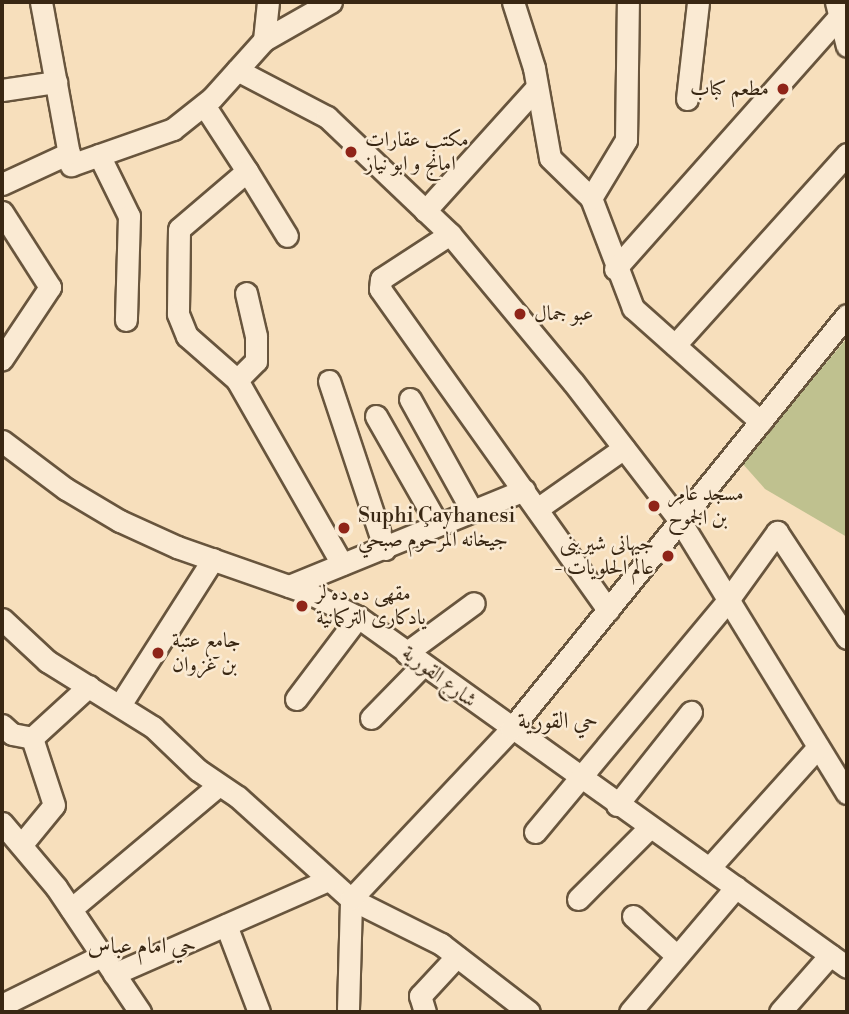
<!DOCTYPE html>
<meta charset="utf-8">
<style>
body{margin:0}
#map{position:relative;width:849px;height:1014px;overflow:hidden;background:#f7dfbc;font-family:"Libre Bodoni",Amiri,serif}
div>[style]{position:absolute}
.green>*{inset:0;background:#bfc18f}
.roads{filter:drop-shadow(2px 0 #68553d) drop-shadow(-2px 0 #68553d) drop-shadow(0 2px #68553d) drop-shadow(0 -2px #68553d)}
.minor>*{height:21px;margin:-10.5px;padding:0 10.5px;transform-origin:10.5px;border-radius:10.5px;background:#faead3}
.dots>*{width:19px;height:19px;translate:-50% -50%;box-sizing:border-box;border:4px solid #faead3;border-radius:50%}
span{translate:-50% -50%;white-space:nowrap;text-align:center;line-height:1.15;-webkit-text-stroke:5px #faead3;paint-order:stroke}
.poi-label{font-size:21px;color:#392713}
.right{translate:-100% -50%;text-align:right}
.left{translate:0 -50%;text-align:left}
.street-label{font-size:21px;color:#392713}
.neighbourhood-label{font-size:23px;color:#392713}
.frame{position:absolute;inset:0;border:4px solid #392713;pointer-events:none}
</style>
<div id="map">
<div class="green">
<i style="clip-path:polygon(847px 338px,847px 537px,765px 489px,742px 463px)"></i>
</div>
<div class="roads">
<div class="minor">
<i style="left:41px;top:2px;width:166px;rotate:79.6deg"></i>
<i style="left:71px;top:165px;width:108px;rotate:-19.4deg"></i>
<i style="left:173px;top:129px;width:50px;rotate:-38.5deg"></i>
<i style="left:212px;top:98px;width:78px;rotate:-48.1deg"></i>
<i style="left:264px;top:40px;width:77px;rotate:-29.6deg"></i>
<i style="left:513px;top:2px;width:69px;rotate:72.3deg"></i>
<i style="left:534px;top:68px;width:91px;rotate:79.9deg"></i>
<i style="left:550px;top:158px;width:57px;rotate:44.3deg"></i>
<i style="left:591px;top:198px;width:118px;rotate:69.1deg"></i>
<i style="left:633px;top:308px;width:171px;rotate:41.7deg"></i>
<i style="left:836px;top:2px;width:45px;rotate:76deg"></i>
<i style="left:264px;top:40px;width:38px;rotate:-84deg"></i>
<i style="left:237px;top:70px;width:102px;rotate:27.6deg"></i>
<i style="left:327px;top:117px;width:170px;rotate:43.6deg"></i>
<i style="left:450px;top:234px;width:192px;rotate:50.3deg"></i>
<i style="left:573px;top:382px;width:175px;rotate:52.4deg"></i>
<i style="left:680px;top:521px;width:319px;rotate:58.5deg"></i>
<i style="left:2px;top:90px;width:55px;rotate:-8.4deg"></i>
<i style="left:687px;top:99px;width:98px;rotate:-83.5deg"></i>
<i style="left:204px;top:105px;width:79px;rotate:56.9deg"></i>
<i style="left:247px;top:171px;width:89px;rotate:139.5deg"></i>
<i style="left:179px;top:229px;width:85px;rotate:90.7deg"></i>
<i style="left:178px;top:314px;width:24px;rotate:68deg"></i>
<i style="left:187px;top:336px;width:67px;rotate:41.3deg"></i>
<i style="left:237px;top:380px;width:212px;rotate:60.3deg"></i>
<i style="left:99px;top:155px;width:68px;rotate:63.8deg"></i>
<i style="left:129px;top:216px;width:104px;rotate:91.7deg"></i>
<i style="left:247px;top:171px;width:76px;rotate:58.4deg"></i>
<i style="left:2px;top:184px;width:74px;rotate:-24.8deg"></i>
<i style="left:591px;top:198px;width:68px;rotate:-58.9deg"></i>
<i style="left:626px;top:140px;width:138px;rotate:-89.2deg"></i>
<i style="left:425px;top:211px;width:166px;rotate:-47.9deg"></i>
<i style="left:2px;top:212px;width:89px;rotate:57.4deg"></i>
<i style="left:50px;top:287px;width:87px;rotate:123.7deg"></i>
<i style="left:450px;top:234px;width:82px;rotate:146.9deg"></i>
<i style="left:381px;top:279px;width:10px;rotate:96deg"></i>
<i style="left:380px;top:289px;width:394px;rotate:54.6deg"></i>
<i style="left:615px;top:269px;width:339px;rotate:-48.4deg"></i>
<i style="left:675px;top:345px;width:257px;rotate:-48deg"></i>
<i style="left:237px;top:380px;width:27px;rotate:-45deg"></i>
<i style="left:256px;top:361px;width:25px;rotate:-90deg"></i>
<i style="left:256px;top:336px;width:44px;rotate:-103.1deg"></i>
<i style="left:329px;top:381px;width:177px;rotate:71.6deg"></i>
<i style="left:410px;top:399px;width:128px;rotate:61deg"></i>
<i style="left:376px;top:416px;width:125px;rotate:60.4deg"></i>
<i style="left:2px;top:441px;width:80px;rotate:36.9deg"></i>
<i style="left:66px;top:489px;width:63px;rotate:30.7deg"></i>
<i style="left:120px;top:521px;width:63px;rotate:24.5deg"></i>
<i style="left:177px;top:547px;width:142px;rotate:19.3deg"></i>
<i style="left:311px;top:594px;width:52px;rotate:26.1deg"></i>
<i style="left:358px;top:617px;width:601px;rotate:35.59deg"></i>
<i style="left:537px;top:509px;width:106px;rotate:-35deg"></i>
<i style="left:289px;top:586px;width:254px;rotate:-22.2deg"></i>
<i style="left:2px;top:619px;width:62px;rotate:43deg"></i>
<i style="left:47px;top:661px;width:125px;rotate:31.9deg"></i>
<i style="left:153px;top:727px;width:62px;rotate:43.7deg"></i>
<i style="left:198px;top:770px;width:48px;rotate:34deg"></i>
<i style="left:238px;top:797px;width:152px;rotate:42.1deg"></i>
<i style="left:351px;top:899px;width:101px;rotate:26.6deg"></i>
<i style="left:441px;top:944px;width:111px;rotate:37.7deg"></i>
<i style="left:406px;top:653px;width:84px;rotate:-36.3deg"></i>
<i style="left:296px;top:699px;width:103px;rotate:-52.9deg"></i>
<i style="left:120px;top:705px;width:173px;rotate:-57.5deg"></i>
<i style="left:371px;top:718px;width:73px;rotate:-45.6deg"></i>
<i style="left:2px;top:725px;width:13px;rotate:42deg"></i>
<i style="left:12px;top:734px;width:20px;rotate:11deg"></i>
<i style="left:617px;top:805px;width:119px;rotate:-51.5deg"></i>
<i style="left:2px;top:823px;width:84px;rotate:49.8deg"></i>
<i style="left:56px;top:887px;width:151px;rotate:56.1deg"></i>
<i style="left:535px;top:832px;width:302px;rotate:-50.2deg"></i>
<i style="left:728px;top:600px;width:84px;rotate:-54.2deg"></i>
<i style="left:777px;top:532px;width:127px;rotate:56.6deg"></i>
<i style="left:22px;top:844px;width:50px;rotate:-50.6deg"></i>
<i style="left:54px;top:805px;width:71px;rotate:-108.2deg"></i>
<i style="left:32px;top:738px;width:77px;rotate:-42.4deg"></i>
<i style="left:711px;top:866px;width:160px;rotate:-48deg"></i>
<i style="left:578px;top:899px;width:100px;rotate:-45deg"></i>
<i style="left:71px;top:909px;width:193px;rotate:-40deg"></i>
<i style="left:633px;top:916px;width:59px;rotate:42.3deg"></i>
<i style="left:226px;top:925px;width:93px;rotate:69.2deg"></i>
<i style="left:114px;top:974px;width:234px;rotate:-23.7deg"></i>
<i style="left:2px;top:1005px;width:110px;rotate:-26.3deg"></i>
<i style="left:348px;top:1009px;width:110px;rotate:-88.4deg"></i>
<i style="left:351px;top:899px;width:233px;rotate:-46.7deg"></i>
<i style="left:511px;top:729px;width:533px;rotate:-50.94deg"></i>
<i style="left:425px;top:1012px;width:17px;rotate:-107deg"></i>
<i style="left:420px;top:996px;width:54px;rotate:-47.2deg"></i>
<i style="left:630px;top:1012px;width:164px;rotate:-49.7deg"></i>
<i style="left:780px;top:1012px;width:76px;rotate:-48.7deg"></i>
</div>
</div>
<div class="dots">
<i style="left:783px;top:89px;background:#8f2418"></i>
<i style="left:351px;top:152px;background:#8f2418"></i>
<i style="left:520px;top:314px;background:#8f2418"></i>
<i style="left:654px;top:506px;background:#8f2418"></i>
<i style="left:344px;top:528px;background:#8f2418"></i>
<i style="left:668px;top:556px;background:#8f2418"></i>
<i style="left:302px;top:606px;background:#8f2418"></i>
<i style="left:158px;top:653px;background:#8f2418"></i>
</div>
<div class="poi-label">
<span class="right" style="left:769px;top:89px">مطعم كباب</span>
<span class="left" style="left:365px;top:152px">مكتب عقارات<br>امانج و ابو نياز</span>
<span class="left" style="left:534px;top:314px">عبو جمال</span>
<span class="left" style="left:668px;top:506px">مسجد عامر<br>بن الجموح</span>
<span class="left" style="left:358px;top:528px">Suphi Çayhanesi<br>جيخانه المرحوم صبحي</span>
<span class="right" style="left:654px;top:556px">جیهانی شیرینی<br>- عالم الحلويات</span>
<span class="left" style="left:316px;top:606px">مقهى ده ده لر<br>يادكارى التركمانية</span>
<span class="left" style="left:172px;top:653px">جامع عتبة<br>بن غزوان</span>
</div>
<div class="street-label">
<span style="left:439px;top:677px;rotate:37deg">شارع القورية</span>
</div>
<div class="neighbourhood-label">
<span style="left:558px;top:721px">حي القورية</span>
<span style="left:142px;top:946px">حي امام عباس</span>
</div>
<div class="frame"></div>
</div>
